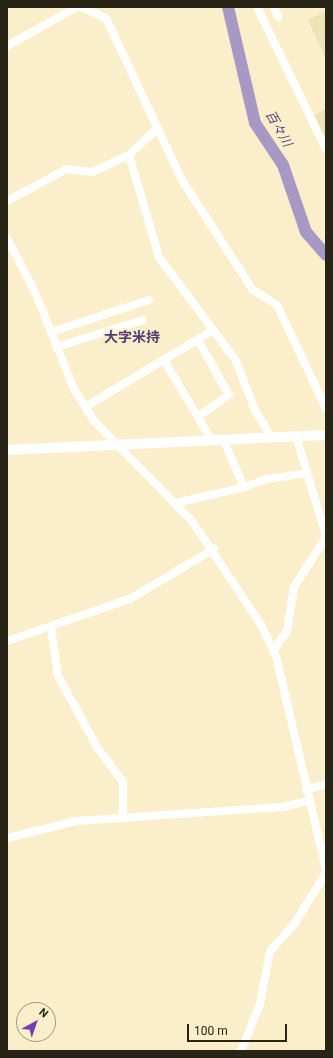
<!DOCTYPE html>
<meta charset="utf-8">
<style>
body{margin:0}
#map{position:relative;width:333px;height:1058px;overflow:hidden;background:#faefca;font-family:Roboto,"Noto Sans JP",sans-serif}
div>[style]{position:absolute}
.built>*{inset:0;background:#efe2b7}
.river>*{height:12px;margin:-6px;padding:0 6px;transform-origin:6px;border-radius:6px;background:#a899c4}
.minor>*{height:8px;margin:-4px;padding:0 4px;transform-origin:4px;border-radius:4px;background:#fff}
.tertiary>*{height:10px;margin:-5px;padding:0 5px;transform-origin:5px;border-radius:5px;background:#fff}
span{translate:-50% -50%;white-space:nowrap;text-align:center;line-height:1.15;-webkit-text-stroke:4px #faefca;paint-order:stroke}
.water-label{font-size:13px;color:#5c467e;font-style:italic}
.quarter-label{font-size:14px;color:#543c78;font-weight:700}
.frame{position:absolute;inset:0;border:8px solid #282416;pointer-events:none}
.north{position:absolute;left:16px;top:1002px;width:40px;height:40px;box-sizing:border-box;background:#faefca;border:1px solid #a69e82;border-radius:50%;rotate:40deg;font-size:11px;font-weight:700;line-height:16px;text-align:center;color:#282416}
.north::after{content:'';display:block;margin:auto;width:14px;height:18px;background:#743fb6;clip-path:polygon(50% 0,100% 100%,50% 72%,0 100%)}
.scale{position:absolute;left:187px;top:1024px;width:100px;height:18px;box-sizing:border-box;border:2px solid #282416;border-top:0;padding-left:5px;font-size:12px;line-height:14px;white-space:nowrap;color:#282416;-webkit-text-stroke:3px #faefca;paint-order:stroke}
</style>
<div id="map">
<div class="built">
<i style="clip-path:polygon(326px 11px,326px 59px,308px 20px)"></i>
<i style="clip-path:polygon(326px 109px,326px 139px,314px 115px)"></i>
</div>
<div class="river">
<i style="left:228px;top:7px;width:119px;rotate:76.9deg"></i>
<i style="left:255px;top:123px;width:50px;rotate:56.3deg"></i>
<i style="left:283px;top:165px;width:71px;rotate:71.1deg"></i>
<i style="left:306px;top:232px;width:30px;rotate:49deg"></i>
</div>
<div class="minor">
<i style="left:81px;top:7px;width:27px;rotate:24deg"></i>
<i style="left:106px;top:18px;width:179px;rotate:64.9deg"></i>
<i style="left:182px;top:180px;width:131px;rotate:57.2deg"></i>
<i style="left:253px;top:290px;width:28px;rotate:32deg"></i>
<i style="left:277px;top:305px;width:114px;rotate:64.6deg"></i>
<i style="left:257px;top:7px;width:158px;rotate:64.1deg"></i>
<i style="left:274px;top:7px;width:11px;rotate:68deg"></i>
<i style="left:7px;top:46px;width:80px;rotate:-29.1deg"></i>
<i style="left:129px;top:155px;width:106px;rotate:73.6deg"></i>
<i style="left:159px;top:257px;width:129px;rotate:53.5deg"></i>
<i style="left:236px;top:361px;width:50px;rotate:69deg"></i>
<i style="left:254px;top:408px;width:34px;rotate:60deg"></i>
<i style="left:7px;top:201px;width:68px;rotate:-28.1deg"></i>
<i style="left:67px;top:169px;width:25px;rotate:7deg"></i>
<i style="left:92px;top:172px;width:41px;rotate:-24.7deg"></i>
<i style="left:129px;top:155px;width:37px;rotate:-43deg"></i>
<i style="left:7px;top:238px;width:61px;rotate:62.6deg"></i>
<i style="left:35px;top:292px;width:105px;rotate:68.1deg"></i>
<i style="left:74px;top:389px;width:38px;rotate:58deg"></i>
<i style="left:94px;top:421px;width:140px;rotate:45.6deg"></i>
<i style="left:192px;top:521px;width:125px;rotate:56.4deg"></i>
<i style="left:261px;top:625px;width:34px;rotate:64deg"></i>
<i style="left:276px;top:656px;width:219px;rotate:76.8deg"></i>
<i style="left:51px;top:332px;width:103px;rotate:-18.1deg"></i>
<i style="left:198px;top:340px;width:63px;rotate:60.6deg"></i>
<i style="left:229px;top:395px;width:35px;rotate:145deg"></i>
<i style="left:56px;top:347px;width:91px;rotate:-17.2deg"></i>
<i style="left:165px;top:362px;width:90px;rotate:59.1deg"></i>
<i style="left:85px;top:407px;width:148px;rotate:-30.9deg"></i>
<i style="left:296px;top:436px;width:104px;rotate:73.3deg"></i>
<i style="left:244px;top:487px;width:24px;rotate:-19deg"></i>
<i style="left:267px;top:479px;width:40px;rotate:-8.5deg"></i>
<i style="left:176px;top:503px;width:70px;rotate:-13.2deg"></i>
<i style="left:244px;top:487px;width:52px;rotate:-113.6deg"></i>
<i style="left:51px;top:627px;width:49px;rotate:81.9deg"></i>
<i style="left:58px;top:676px;width:81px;rotate:61.2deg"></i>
<i style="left:97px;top:747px;width:44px;rotate:53.4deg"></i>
<i style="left:123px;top:782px;width:35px;rotate:90deg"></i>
<i style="left:7px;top:641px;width:130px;rotate:-18.9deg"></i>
<i style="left:130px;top:599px;width:98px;rotate:-30.8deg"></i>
<i style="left:273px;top:651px;width:24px;rotate:-55deg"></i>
<i style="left:287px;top:631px;width:45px;rotate:-81deg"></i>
<i style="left:294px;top:587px;width:59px;rotate:-57.4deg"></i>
<i style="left:306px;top:790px;width:21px;rotate:-17deg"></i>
<i style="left:7px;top:838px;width:71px;rotate:-13.8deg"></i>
<i style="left:76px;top:821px;width:207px;rotate:-3.9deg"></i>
<i style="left:283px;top:807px;width:27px;rotate:-13deg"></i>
<i style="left:241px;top:1051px;width:51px;rotate:-68deg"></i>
<i style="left:260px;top:1004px;width:54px;rotate:-79.3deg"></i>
<i style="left:270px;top:951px;width:38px;rotate:-48deg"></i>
<i style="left:295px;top:923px;width:59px;rotate:-58.2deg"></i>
</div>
<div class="tertiary">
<i style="left:7px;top:450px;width:319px;rotate:-2.7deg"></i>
</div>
<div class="water-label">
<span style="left:278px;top:129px;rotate:60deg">百々川</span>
</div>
<div class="quarter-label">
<span style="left:132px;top:337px">大字米持</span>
</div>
<div class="frame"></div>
<div class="north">N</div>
<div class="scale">100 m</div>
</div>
